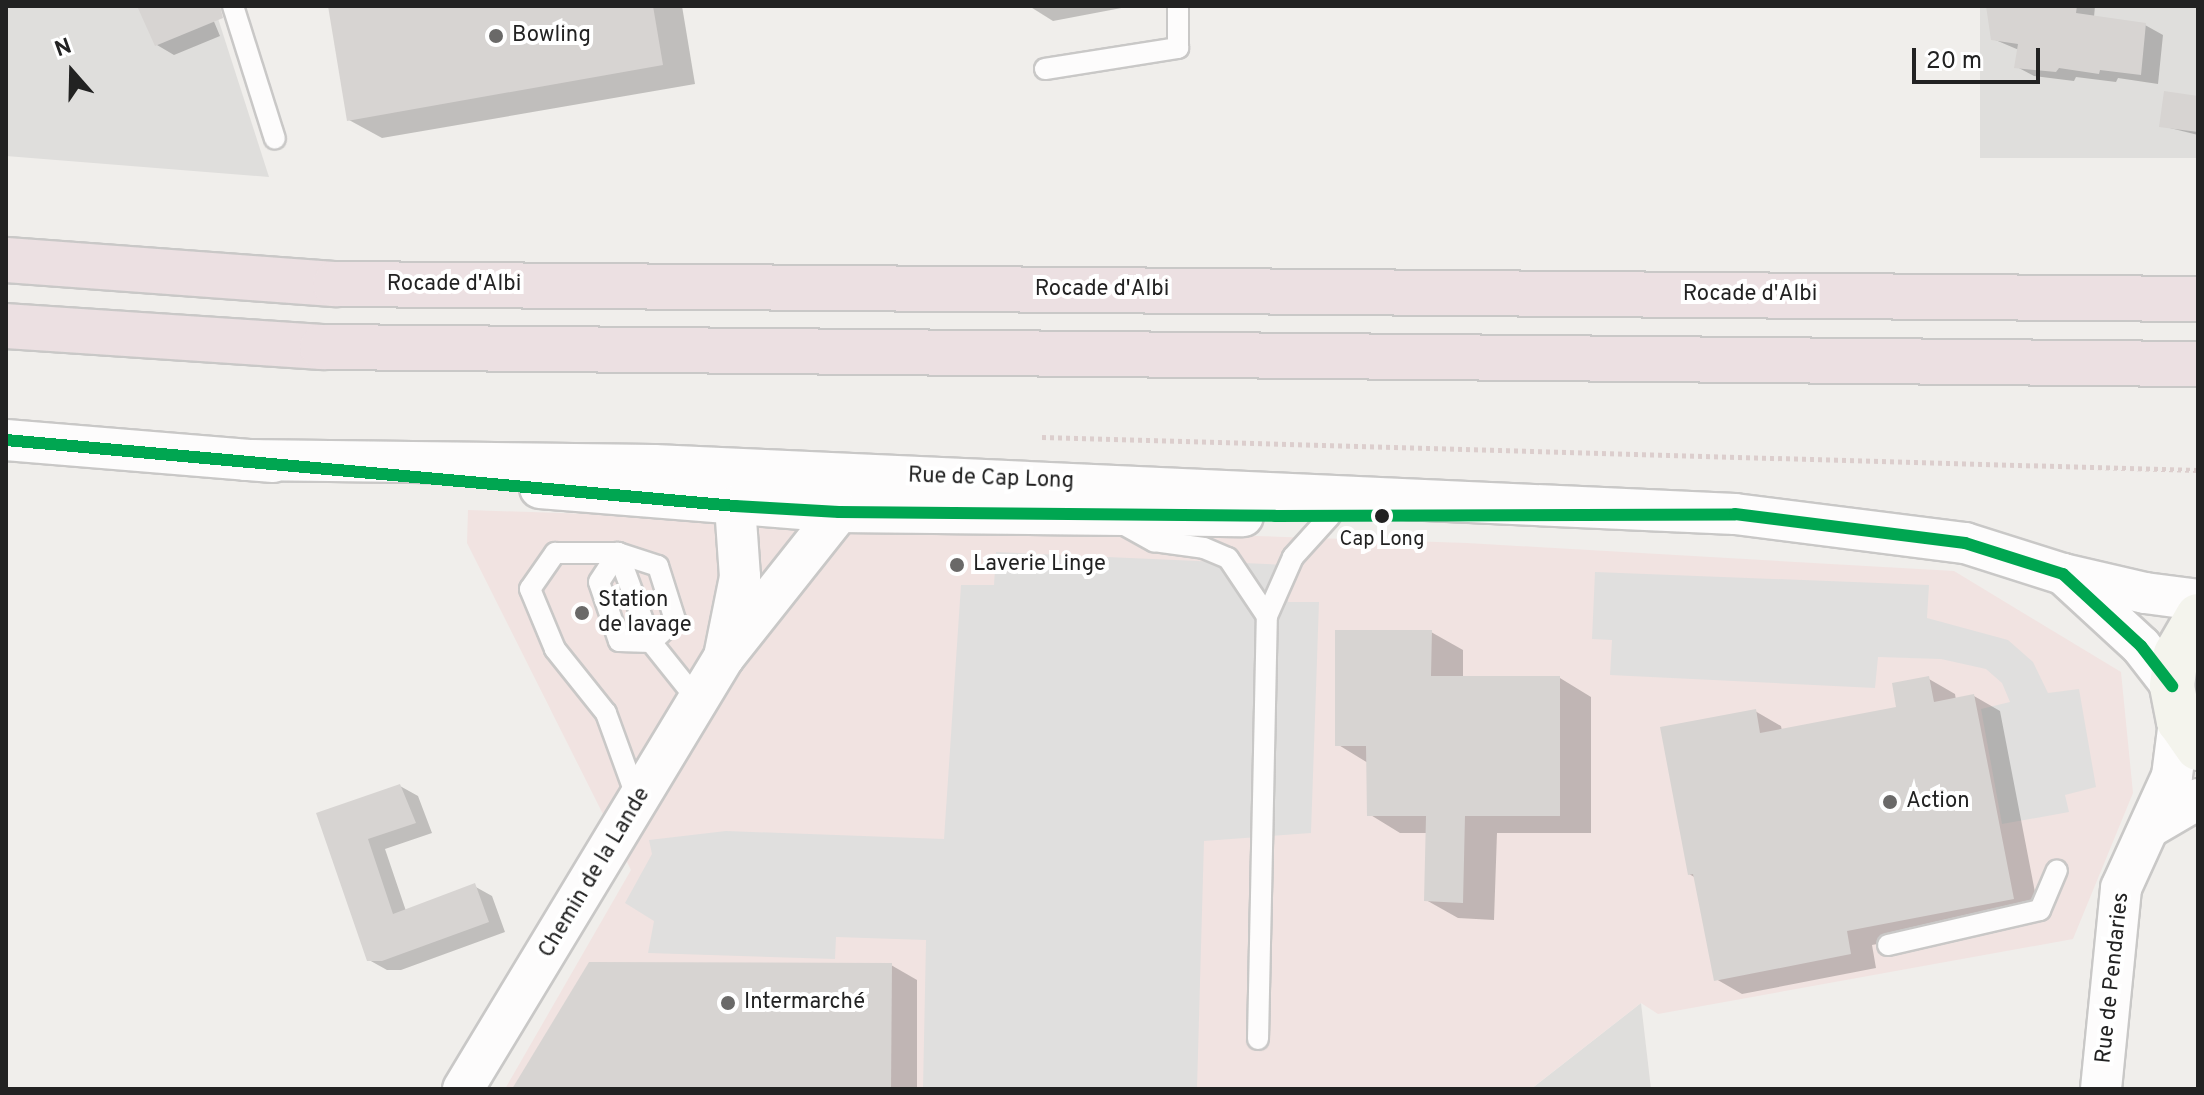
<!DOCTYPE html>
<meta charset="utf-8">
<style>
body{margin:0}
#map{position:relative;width:2204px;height:1095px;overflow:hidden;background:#f0eeeb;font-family:Overpass,sans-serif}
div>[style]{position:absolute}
.residential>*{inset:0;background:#dfdedc;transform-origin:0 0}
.commercial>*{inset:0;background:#f1e3e1}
.parking>*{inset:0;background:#e0dfde}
.shadow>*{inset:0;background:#0003}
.building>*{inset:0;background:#d7d4d2}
.path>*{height:5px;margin-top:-2.5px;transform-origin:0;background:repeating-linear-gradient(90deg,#dccecd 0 4px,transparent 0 8px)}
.roads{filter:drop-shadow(2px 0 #c9c8c7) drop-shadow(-2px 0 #c9c8c7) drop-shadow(0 2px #c9c8c7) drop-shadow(0 -2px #c9c8c7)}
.lane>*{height:20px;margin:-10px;padding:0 10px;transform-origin:10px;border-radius:10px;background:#fdfcfc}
.street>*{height:40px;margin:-20px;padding:0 20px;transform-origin:20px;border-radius:20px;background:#fdfcfc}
.secondary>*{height:44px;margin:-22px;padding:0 22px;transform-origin:22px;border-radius:22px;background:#f4f4ed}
.highway>*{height:44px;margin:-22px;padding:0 22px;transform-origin:22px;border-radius:22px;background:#ece0e2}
.bus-1>*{height:12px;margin:-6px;padding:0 6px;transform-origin:6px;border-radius:6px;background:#00a651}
.dots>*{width:22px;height:22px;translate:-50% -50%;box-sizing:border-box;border:4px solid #fff;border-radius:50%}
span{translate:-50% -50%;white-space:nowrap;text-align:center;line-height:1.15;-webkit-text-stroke:8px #fff;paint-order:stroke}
.bus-label{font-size:20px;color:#222}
.poi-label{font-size:22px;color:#222}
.left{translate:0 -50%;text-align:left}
.street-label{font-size:22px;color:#222}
.frame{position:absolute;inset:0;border:8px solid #222;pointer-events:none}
.north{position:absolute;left:32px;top:32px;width:80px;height:80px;-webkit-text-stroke:6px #fff;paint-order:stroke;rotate:340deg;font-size:22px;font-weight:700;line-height:32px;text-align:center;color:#222}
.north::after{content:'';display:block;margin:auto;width:28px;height:36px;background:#222;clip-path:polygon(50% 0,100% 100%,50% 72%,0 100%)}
.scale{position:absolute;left:1912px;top:48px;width:128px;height:36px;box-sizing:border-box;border:4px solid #222;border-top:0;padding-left:10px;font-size:24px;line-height:28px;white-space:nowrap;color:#222;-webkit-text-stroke:6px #fff;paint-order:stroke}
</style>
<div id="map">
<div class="residential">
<i style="clip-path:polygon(6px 6px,214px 6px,269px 177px,6px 156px)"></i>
<i style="left:1980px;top:6px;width:218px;height:152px"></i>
<i style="clip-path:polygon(1641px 1003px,1651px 1089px,1531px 1089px)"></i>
</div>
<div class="commercial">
<i style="clip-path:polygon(468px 510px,1467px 543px,1954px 571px,2121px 672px,2133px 793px,2073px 939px,1658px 1014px,1641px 1003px,1531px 1089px,505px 1089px,631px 870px,467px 543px)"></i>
</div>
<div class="parking">
<i style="clip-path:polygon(996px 552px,1286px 565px,1288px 602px,1319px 602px,1311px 833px,1204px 841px,1197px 1089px,923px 1089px,926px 940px,836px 937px,835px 959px,648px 953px,654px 921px,625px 903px,652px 854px,649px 840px,726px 831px,944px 839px,961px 585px,994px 585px)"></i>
<i style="clip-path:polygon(1595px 572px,1929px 585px,1927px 618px,2008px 640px,2033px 662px,2048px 693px,2079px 689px,2096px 787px,2065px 795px,2069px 812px,2002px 824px,1981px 709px,2010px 702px,2002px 683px,1986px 669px,1941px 659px,1878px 657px,1875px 688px,1610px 675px,1612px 640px,1592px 639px)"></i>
</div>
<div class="shadow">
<i style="clip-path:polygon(139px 6px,214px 6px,210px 12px,220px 36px,174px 55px,157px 45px)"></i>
<i style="clip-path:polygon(331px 6px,682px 6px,695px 84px,382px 138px,349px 120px)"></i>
<i style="clip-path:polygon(1132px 6px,1053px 21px,1029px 6px)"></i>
<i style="clip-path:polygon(1988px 6px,2095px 6px,2094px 17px,2145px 25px,2163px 35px,2158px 84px,2118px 78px,2116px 82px,2076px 77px,2074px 81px,2034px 76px,2017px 67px,2019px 50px,1993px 39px)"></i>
<i style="clip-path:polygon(2198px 98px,2198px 135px,2162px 126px)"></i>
<i style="clip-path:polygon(1431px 632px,1463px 650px,1463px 678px,1560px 678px,1591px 697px,1591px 833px,1497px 833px,1494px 920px,1458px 918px,1426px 900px,1428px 833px,1400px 833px,1369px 814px,1368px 763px,1337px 744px)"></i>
<i style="clip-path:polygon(1929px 679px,1955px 694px,1956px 700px,1974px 696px,2000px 711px,2039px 913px,1872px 945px,1876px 968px,1742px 994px,1716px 979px,1696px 878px,1689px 874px,1755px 711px,1781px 726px,1782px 731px,1899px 708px)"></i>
<i style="clip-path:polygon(400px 786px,418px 796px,432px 833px,385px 849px,406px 911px,474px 886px,492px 896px,505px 932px,401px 970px,387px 970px,369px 960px,319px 815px)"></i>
<i style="clip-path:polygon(891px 965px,917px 980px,917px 1089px,514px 1089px)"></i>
</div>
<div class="building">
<i style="clip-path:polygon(137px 6px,220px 6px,223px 18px,155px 46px)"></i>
<i style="clip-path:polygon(328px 6px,653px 6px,663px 65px,347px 121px)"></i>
<i style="clip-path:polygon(1986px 6px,2077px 6px,2076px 13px,2146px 23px,2141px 75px,2100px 70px,2099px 74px,2059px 68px,2056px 72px,2014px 68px,2018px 44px,1991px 40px)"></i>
<i style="clip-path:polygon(2164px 91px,2198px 96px,2198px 132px,2159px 127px)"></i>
<i style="clip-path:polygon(1335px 630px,1432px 630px,1431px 676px,1560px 676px,1560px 816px,1465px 816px,1463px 903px,1424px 901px,1426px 816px,1367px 816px,1366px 746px,1335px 746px)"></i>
<i style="clip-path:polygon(1929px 676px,1934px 702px,1974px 694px,2014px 899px,1847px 931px,1851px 954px,1714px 981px,1693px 874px,1688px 875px,1660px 727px,1756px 709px,1760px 733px,1896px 707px,1892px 683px)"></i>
<i style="clip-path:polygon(400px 784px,416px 823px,368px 839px,393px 914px,475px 883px,489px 922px,382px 961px,367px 961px,316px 813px)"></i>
<i style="clip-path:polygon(589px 962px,892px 963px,891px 1089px,512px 1089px)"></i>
</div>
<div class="path">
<i style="left:1042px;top:437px;width:1156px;rotate:1.64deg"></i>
</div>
<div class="roads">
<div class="lane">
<i style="left:233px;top:6px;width:139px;rotate:72.5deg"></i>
<i style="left:1045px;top:69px;width:135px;rotate:-9deg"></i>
<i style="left:1178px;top:48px;width:42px;rotate:-90deg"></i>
<i style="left:1121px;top:523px;width:38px;rotate:29deg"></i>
<i style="left:1154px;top:541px;width:50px;rotate:8deg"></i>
<i style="left:1204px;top:548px;width:26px;rotate:23deg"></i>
<i style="left:1228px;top:558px;width:70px;rotate:56.1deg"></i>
<i style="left:618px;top:553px;width:42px;rotate:18deg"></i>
<i style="left:658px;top:566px;width:57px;rotate:72.5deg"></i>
<i style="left:675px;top:620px;width:33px;rotate:137deg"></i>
<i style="left:651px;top:642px;width:32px;rotate:-178deg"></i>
<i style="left:619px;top:641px;width:62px;rotate:-108.7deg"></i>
<i style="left:599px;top:582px;width:35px;rotate:-57deg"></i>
<i style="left:638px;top:801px;width:94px;rotate:-110deg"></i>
<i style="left:606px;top:713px;width:82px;rotate:-128.6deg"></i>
<i style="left:555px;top:649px;width:65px;rotate:-112.6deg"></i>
<i style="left:530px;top:589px;width:44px;rotate:-55.2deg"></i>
<i style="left:555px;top:553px;width:63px"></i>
<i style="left:618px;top:553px;width:95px;rotate:69.7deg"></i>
<i style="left:651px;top:642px;width:77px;rotate:51.3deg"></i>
<i style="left:1888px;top:945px;width:156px;rotate:-13deg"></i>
<i style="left:2040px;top:910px;width:43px;rotate:-67deg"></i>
<i style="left:1258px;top:1039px;width:423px;rotate:-88.8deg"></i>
<i style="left:1267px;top:616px;width:64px;rotate:-66.2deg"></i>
<i style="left:1293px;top:557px;width:55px;rotate:-47.9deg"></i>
</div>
<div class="street">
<i style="left:6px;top:440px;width:268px;rotate:4.7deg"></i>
<i style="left:246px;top:460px;width:408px;rotate:0.7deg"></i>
<i style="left:654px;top:465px;width:1082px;rotate:2.6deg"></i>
<i style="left:1735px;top:514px;width:232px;rotate:7.2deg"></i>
<i style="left:1965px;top:543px;width:103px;rotate:17.6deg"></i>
<i style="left:2063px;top:574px;width:84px;rotate:13deg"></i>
<i style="left:2145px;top:593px;width:53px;rotate:7.5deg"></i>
<i style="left:540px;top:488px;width:300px;rotate:4.6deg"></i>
<i style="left:839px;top:512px;width:404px;rotate:0.6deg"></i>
<i style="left:2063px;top:574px;width:106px;rotate:42.7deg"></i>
<i style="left:2141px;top:646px;width:51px;rotate:52.2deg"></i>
<i style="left:724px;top:657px;width:82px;rotate:-78.7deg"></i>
<i style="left:740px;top:577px;width:71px;rotate:-94deg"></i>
<i style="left:735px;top:506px;width:28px;rotate:-15deg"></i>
<i style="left:2152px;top:826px;width:53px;rotate:-30.4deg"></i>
<i style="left:463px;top:1089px;width:505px;rotate:-58.86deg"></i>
<i style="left:724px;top:657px;width:185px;rotate:-51.6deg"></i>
<i style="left:839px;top:512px;width:19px;rotate:-144deg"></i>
<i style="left:2101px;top:1089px;width:202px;rotate:-84.3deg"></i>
<i style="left:2121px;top:888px;width:123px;rotate:-65.5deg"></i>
<i style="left:2172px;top:776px;width:55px;rotate:-82.7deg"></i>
</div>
<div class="secondary">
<i style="left:2198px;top:616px;width:44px;rotate:120.1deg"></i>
<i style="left:2176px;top:654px;width:32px;rotate:97deg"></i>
<i style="left:2172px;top:686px;width:36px;rotate:79deg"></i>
<i style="left:2179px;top:721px;width:33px;rotate:55deg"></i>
</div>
<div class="highway">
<i style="left:6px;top:260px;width:330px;rotate:4.2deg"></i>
<i style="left:335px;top:284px;width:1863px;rotate:0.46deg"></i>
<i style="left:6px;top:326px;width:317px;rotate:3.8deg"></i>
<i style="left:322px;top:347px;width:1876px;rotate:0.52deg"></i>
</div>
</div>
<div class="bus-1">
<i style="left:6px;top:440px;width:732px;rotate:5.17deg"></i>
<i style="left:735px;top:506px;width:104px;rotate:3.3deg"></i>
<i style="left:839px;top:512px;width:436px;rotate:0.5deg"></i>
<i style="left:1275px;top:516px;width:460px;rotate:-0.2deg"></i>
<i style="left:1735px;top:514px;width:232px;rotate:7.2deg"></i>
<i style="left:1965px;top:543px;width:103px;rotate:17.6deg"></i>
<i style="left:2063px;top:574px;width:106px;rotate:42.7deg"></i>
<i style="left:2141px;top:646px;width:51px;rotate:52.2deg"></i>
</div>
<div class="dots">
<i style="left:496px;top:36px;background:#6a6968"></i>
<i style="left:1382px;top:516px;background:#222"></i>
<i style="left:957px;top:565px;background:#6a6968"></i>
<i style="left:582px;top:613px;background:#6a6968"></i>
<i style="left:1890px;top:802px;background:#6a6968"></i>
<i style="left:728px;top:1003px;background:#6a6968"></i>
</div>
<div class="bus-label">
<span style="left:1382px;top:540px">Cap Long</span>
</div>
<div class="poi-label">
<span class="left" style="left:512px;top:36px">Bowling</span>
<span class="left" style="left:973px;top:565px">Laverie Linge</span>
<span class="left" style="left:598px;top:613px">Station<br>de lavage</span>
<span class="left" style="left:1906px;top:802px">Action</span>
<span class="left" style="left:744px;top:1003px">Intermarché</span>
</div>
<div class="street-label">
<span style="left:454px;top:285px">Rocade d'Albi</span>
<span style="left:1102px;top:290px">Rocade d'Albi</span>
<span style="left:1750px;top:295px">Rocade d'Albi</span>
<span style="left:991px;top:479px;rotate:2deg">Rue de Cap Long</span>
<span style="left:595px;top:873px;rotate:-59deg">Chemin de la Lande</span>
<span style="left:2113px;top:978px;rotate:-84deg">Rue de Pendaries</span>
</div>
<div class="frame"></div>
<div class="north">N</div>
<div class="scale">20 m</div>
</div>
